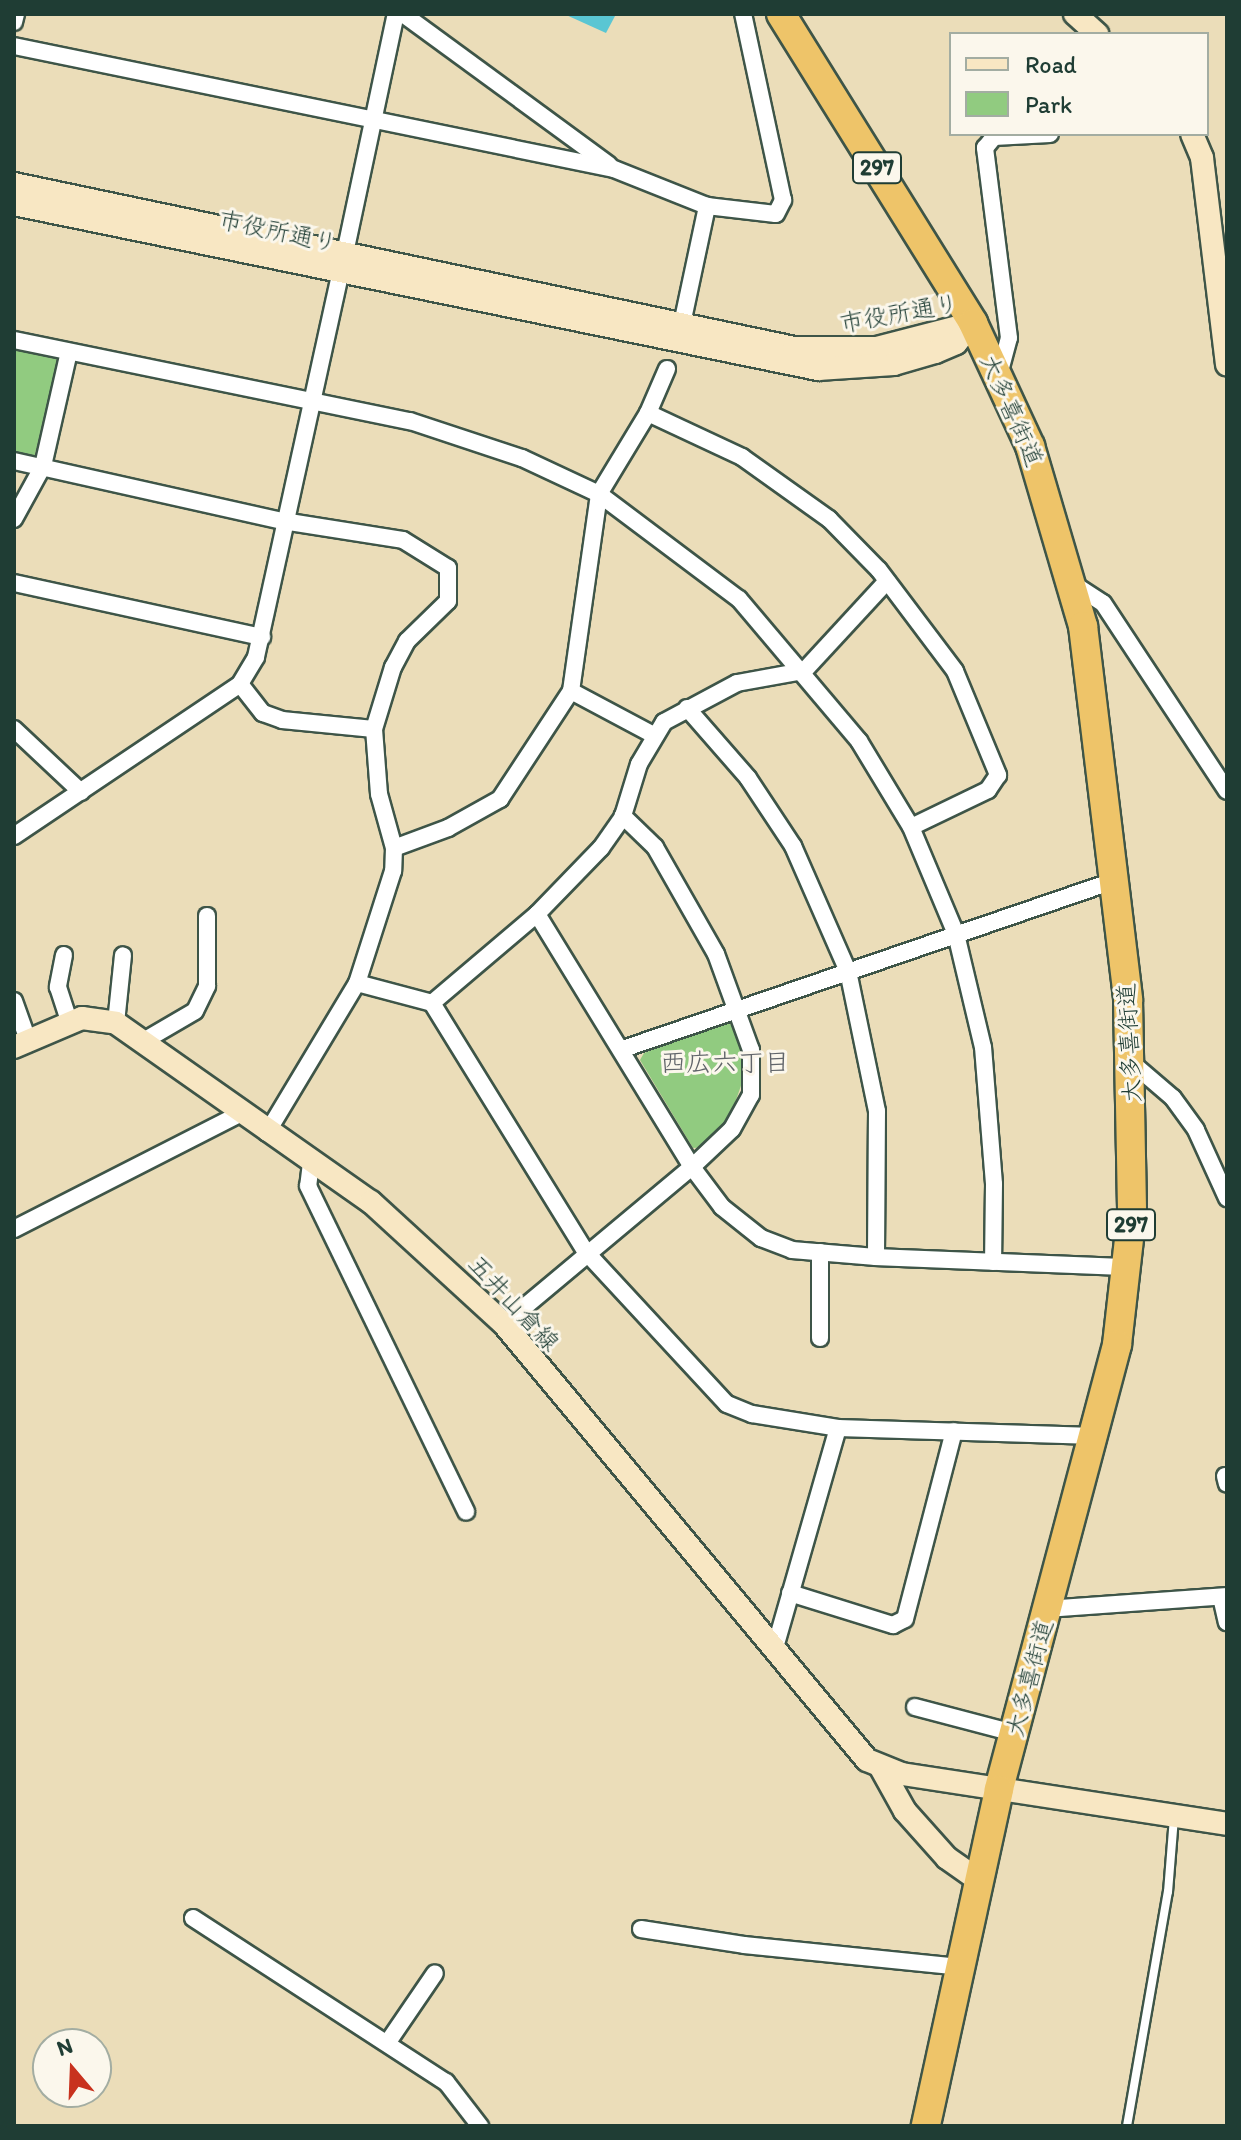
<!DOCTYPE html>
<meta charset="utf-8">
<style>
body{margin:0}
#map{position:relative;width:1241px;height:2140px;overflow:hidden;background:#ebddb9;font-family:Itim,"Klee One",sans-serif}
div>[style]{position:absolute}
.green>*{inset:0;background:#91cb80}
.water>*{inset:0;background:#5ac6d3}
.roads{filter:drop-shadow(2px 0 #3e5548) drop-shadow(-2px 0 #3e5548) drop-shadow(0 2px #3e5548) drop-shadow(0 -2px #3e5548)}
.lane>*{height:8px;margin:-4px;padding:0 4px;transform-origin:4px;border-radius:4px;background:#fff}
.street>*{height:16px;margin:-8px;padding:0 8px;transform-origin:8px;border-radius:8px;background:#fff}
.secondary>*{height:22px;margin:-11px;padding:0 11px;transform-origin:11px;border-radius:11px;background:#f8e7c3}
.highway>*{height:28px;margin:-14px;padding:0 14px;transform-origin:14px;border-radius:14px;background:#eec469}
span{translate:-50% -50%;white-space:nowrap;text-align:center;line-height:1.15;-webkit-text-stroke:6px #fbf7ec;paint-order:stroke}
.shield-label span{padding:2px 6px;background:#fbf7ec;border:2px solid;border-radius:6px;-webkit-text-stroke-width:0}
.shield-label{font-size:22px;color:#1f3d34;font-weight:700}
.street-label{font-size:24px;color:#1f3d34}
.neighbourhood-label{font-size:26px;color:#61656a}
.frame{position:absolute;inset:0;border:16px solid #1f3d34;pointer-events:none}
.legend{position:absolute;left:949px;top:32px;width:260px;height:104px;box-sizing:border-box;background:#fbf7ec;border:2px solid #a3ada2;margin:0;padding:10px 14px;list-style:none;font-size:24px;color:#1f3d34}
.legend li{display:flex;align-items:center;gap:16px;height:40px}
.legend b{width:40px;border:2px solid #a3ada2}
.north{position:absolute;left:32px;top:2028px;width:80px;height:80px;box-sizing:border-box;background:#fbf7ec;border:2px solid #a3ada2;border-radius:50%;rotate:341deg;font-size:22px;font-weight:700;line-height:32px;text-align:center;color:#1f3d34}
.north::after{content:'';display:block;margin:auto;width:28px;height:36px;background:#c8321e;clip-path:polygon(50% 0,100% 100%,50% 72%,0 100%)}
</style>
<div id="map">
<div class="green">
<i style="clip-path:polygon(14px 345px,54px 353px,60px 362px,34px 458px,14px 454px)"></i>
<i style="clip-path:polygon(723px 1022px,735px 1026px,744px 1045px,743px 1080px,729px 1120px,705px 1147px,693px 1148px,640px 1060px,644px 1053px)"></i>
</div>
<div class="water">
<i style="clip-path:polygon(564px 14px,615px 14px,615px 16px,606px 33px)"></i>
</div>
<div class="roads">
<div class="lane">
<i style="left:1127px;top:2126px;width:238px;rotate:-80.1deg"></i>
<i style="left:1168px;top:1892px;width:74px;rotate:-85.4deg"></i>
</div>
<div class="street">
<i style="left:403px;top:14px;width:255px;rotate:36.2deg"></i>
<i style="left:14px;top:22px;width:8px;rotate:-76deg"></i>
<i style="left:14px;top:46px;width:612px;rotate:11.59deg"></i>
<i style="left:614px;top:169px;width:100px;rotate:21.7deg"></i>
<i style="left:707px;top:206px;width:69px;rotate:6.6deg"></i>
<i style="left:776px;top:214px;width:16px;rotate:-63deg"></i>
<i style="left:783px;top:200px;width:190px;rotate:-102.1deg"></i>
<i style="left:345px;top:253px;width:244px;rotate:-78deg"></i>
<i style="left:682px;top:324px;width:121px;rotate:-78deg"></i>
<i style="left:14px;top:340px;width:404px;rotate:11.6deg"></i>
<i style="left:410px;top:421px;width:118px;rotate:18.3deg"></i>
<i style="left:522px;top:458px;width:85px;rotate:25.1deg"></i>
<i style="left:599px;top:494px;width:175px;rotate:36.9deg"></i>
<i style="left:739px;top:599px;width:186px;rotate:49.8deg"></i>
<i style="left:859px;top:741px;width:100px;rotate:58.8deg"></i>
<i style="left:911px;top:827px;width:116px;rotate:67.2deg"></i>
<i style="left:956px;top:934px;width:116px;rotate:76.6deg"></i>
<i style="left:983px;top:1047px;width:137px;rotate:85.4deg"></i>
<i style="left:994px;top:1184px;width:78px;rotate:90.7deg"></i>
<i style="left:999px;top:375px;width:38px;rotate:-75deg"></i>
<i style="left:1009px;top:338px;width:192px;rotate:-97.2deg"></i>
<i style="left:985px;top:148px;width:14px;rotate:-51deg"></i>
<i style="left:994px;top:137px;width:56px;rotate:-3.1deg"></i>
<i style="left:648px;top:413px;width:104px;rotate:25.1deg"></i>
<i style="left:742px;top:457px;width:107px;rotate:35.5deg"></i>
<i style="left:829px;top:519px;width:71px;rotate:45.6deg"></i>
<i style="left:879px;top:570px;width:126px;rotate:53deg"></i>
<i style="left:955px;top:671px;width:113px;rotate:67.5deg"></i>
<i style="left:998px;top:775px;width:18px;rotate:124deg"></i>
<i style="left:988px;top:790px;width:85px;rotate:154.3deg"></i>
<i style="left:14px;top:461px;width:276px;rotate:12.6deg"></i>
<i style="left:283px;top:521px;width:121px;rotate:9deg"></i>
<i style="left:403px;top:540px;width:53px;rotate:31.9deg"></i>
<i style="left:448px;top:568px;width:33px;rotate:90deg"></i>
<i style="left:448px;top:601px;width:57px;rotate:135.7deg"></i>
<i style="left:407px;top:641px;width:30px;rotate:118deg"></i>
<i style="left:393px;top:667px;width:65px;rotate:107deg"></i>
<i style="left:374px;top:729px;width:65px;rotate:85.6deg"></i>
<i style="left:379px;top:794px;width:56px;rotate:74.5deg"></i>
<i style="left:394px;top:848px;width:23px;rotate:92deg"></i>
<i style="left:393px;top:871px;width:118px;rotate:107.8deg"></i>
<i style="left:357px;top:983px;width:175px;rotate:121deg"></i>
<i style="left:14px;top:519px;width:60px;rotate:-61.3deg"></i>
<i style="left:43px;top:466px;width:117px;rotate:-77.2deg"></i>
<i style="left:14px;top:583px;width:254px;rotate:12.3deg"></i>
<i style="left:1075px;top:585px;width:33px;rotate:33deg"></i>
<i style="left:1103px;top:603px;width:225px;rotate:56.6deg"></i>
<i style="left:240px;top:684px;width:37px;rotate:52deg"></i>
<i style="left:263px;top:713px;width:20px;rotate:20deg"></i>
<i style="left:282px;top:720px;width:92px;rotate:5.6deg"></i>
<i style="left:571px;top:691px;width:92px;rotate:28deg"></i>
<i style="left:687px;top:708px;width:93px;rotate:48.9deg"></i>
<i style="left:748px;top:778px;width:82px;rotate:56.5deg"></i>
<i style="left:793px;top:846px;width:137px;rotate:66.3deg"></i>
<i style="left:848px;top:971px;width:143px;rotate:78.3deg"></i>
<i style="left:877px;top:1111px;width:146px;rotate:90.4deg"></i>
<i style="left:14px;top:729px;width:92px;rotate:43.2deg"></i>
<i style="left:14px;top:836px;width:272px;rotate:-33.9deg"></i>
<i style="left:240px;top:684px;width:31px;rotate:-59deg"></i>
<i style="left:256px;top:657px;width:395px;rotate:-77.6deg"></i>
<i style="left:394px;top:848px;width:58px;rotate:-20.3deg"></i>
<i style="left:448px;top:828px;width:60px;rotate:-29.1deg"></i>
<i style="left:500px;top:799px;width:129px;rotate:-56.7deg"></i>
<i style="left:571px;top:691px;width:199px;rotate:-81.9deg"></i>
<i style="left:599px;top:494px;width:95px;rotate:-58.8deg"></i>
<i style="left:648px;top:413px;width:48px;rotate:-66.6deg"></i>
<i style="left:537px;top:914px;width:297px;rotate:58.5deg"></i>
<i style="left:692px;top:1167px;width:50px;rotate:53.1deg"></i>
<i style="left:722px;top:1207px;width:50px;rotate:38.5deg"></i>
<i style="left:761px;top:1238px;width:33px;rotate:21deg"></i>
<i style="left:792px;top:1250px;width:84px;rotate:4.8deg"></i>
<i style="left:876px;top:1257px;width:252px;rotate:2.3deg"></i>
<i style="left:64px;top:955px;width:33px;rotate:101deg"></i>
<i style="left:58px;top:987px;width:38px;rotate:72deg"></i>
<i style="left:357px;top:983px;width:78px;rotate:14.9deg"></i>
<i style="left:432px;top:1003px;width:293px;rotate:58.3deg"></i>
<i style="left:586px;top:1252px;width:207px;rotate:47.2deg"></i>
<i style="left:727px;top:1404px;width:27px;rotate:22deg"></i>
<i style="left:752px;top:1414px;width:87px;rotate:9.2deg"></i>
<i style="left:838px;top:1428px;width:257px;rotate:1.8deg"></i>
<i style="left:14px;top:1001px;width:41px;rotate:70.3deg"></i>
<i style="left:432px;top:1003px;width:138px;rotate:-40.3deg"></i>
<i style="left:537px;top:914px;width:92px;rotate:-45.9deg"></i>
<i style="left:601px;top:848px;width:39px;rotate:-55deg"></i>
<i style="left:623px;top:816px;width:54px;rotate:-72.9deg"></i>
<i style="left:639px;top:764px;width:49px;rotate:-59.2deg"></i>
<i style="left:664px;top:722px;width:83px;rotate:-28.1deg"></i>
<i style="left:737px;top:683px;width:68px;rotate:-10.2deg"></i>
<i style="left:804px;top:671px;width:122px;rotate:-47.3deg"></i>
<i style="left:116px;top:1023px;width:68px;rotate:-84.1deg"></i>
<i style="left:142px;top:1042px;width:61px;rotate:-30.3deg"></i>
<i style="left:195px;top:1011px;width:28px;rotate:-64deg"></i>
<i style="left:207px;top:986px;width:70px;rotate:-90deg"></i>
<i style="left:623px;top:1049px;width:521px;rotate:-18.92deg"></i>
<i style="left:1131px;top:1062px;width:55px;rotate:40.6deg"></i>
<i style="left:1173px;top:1098px;width:39px;rotate:54deg"></i>
<i style="left:1196px;top:1130px;width:75px;rotate:65.5deg"></i>
<i style="left:311px;top:1163px;width:23px;rotate:97deg"></i>
<i style="left:308px;top:1186px;width:362px;rotate:64.1deg"></i>
<i style="left:14px;top:1229px;width:254px;rotate:-27deg"></i>
<i style="left:820px;top:1252px;width:86px;rotate:90deg"></i>
<i style="left:504px;top:1324px;width:245px;rotate:-39.9deg"></i>
<i style="left:692px;top:1167px;width:55px;rotate:-43.5deg"></i>
<i style="left:732px;top:1129px;width:39px;rotate:-61deg"></i>
<i style="left:751px;top:1095px;width:45px;rotate:-90deg"></i>
<i style="left:751px;top:1050px;width:102px;rotate:-110deg"></i>
<i style="left:716px;top:954px;width:123px;rotate:-119.7deg"></i>
<i style="left:655px;top:847px;width:45px;rotate:-135.9deg"></i>
<i style="left:1225px;top:1476px;width:8px;rotate:76deg"></i>
<i style="left:790px;top:1593px;width:108px;rotate:17.3deg"></i>
<i style="left:893px;top:1625px;width:13px;rotate:-27deg"></i>
<i style="left:905px;top:1619px;width:194px;rotate:-75.4deg"></i>
<i style="left:1221px;top:1597px;width:26px;rotate:77deg"></i>
<i style="left:1047px;top:1609px;width:180px;rotate:-4.1deg"></i>
<i style="left:774px;top:1651px;width:232px;rotate:-74deg"></i>
<i style="left:915px;top:1707px;width:102px;rotate:14.7deg"></i>
<i style="left:193px;top:1918px;width:302px;rotate:33deg"></i>
<i style="left:446px;top:2082px;width:56px;rotate:52.3deg"></i>
<i style="left:641px;top:1929px;width:104px;rotate:8.8deg"></i>
<i style="left:744px;top:1945px;width:219px;rotate:5.8deg"></i>
<i style="left:388px;top:2042px;width:83px;rotate:-55.7deg"></i>
</div>
<div class="secondary">
<i style="left:1075px;top:14px;width:30px;rotate:42deg"></i>
<i style="left:1192px;top:134px;width:26px;rotate:67deg"></i>
<i style="left:1202px;top:158px;width:208px;rotate:83.1deg"></i>
<i style="left:14px;top:184px;width:797px;rotate:11.87deg"></i>
<i style="left:794px;top:348px;width:83px"></i>
<i style="left:877px;top:348px;width:99px;rotate:-14.6deg"></i>
<i style="left:14px;top:204px;width:821px;rotate:11.6deg"></i>
<i style="left:818px;top:369px;width:76px;rotate:-3.8deg"></i>
<i style="left:894px;top:364px;width:43px;rotate:-16.3deg"></i>
<i style="left:935px;top:352px;width:23px;rotate:-23deg"></i>
<i style="left:956px;top:343px;width:26px;rotate:-50deg"></i>
<i style="left:14px;top:1047px;width:74px;rotate:-23.1deg"></i>
<i style="left:82px;top:1018px;width:34px;rotate:8deg"></i>
<i style="left:116px;top:1023px;width:312px;rotate:35.1deg"></i>
<i style="left:371px;top:1202px;width:180px;rotate:42.5deg"></i>
<i style="left:504px;top:1324px;width:567px;rotate:50.22deg"></i>
<i style="left:867px;top:1760px;width:38px;rotate:22deg"></i>
<i style="left:902px;top:1774px;width:329px;rotate:8.7deg"></i>
<i style="left:881px;top:1768px;width:49px;rotate:60.8deg"></i>
<i style="left:905px;top:1811px;width:63px;rotate:48.2deg"></i>
<i style="left:947px;top:1858px;width:39px;rotate:35deg"></i>
</div>
<div class="highway">
<i style="left:781px;top:14px;width:364px;rotate:58.1deg"></i>
<i style="left:973px;top:323px;width:136px;rotate:65.1deg"></i>
<i style="left:1030px;top:446px;width:188px;rotate:73.6deg"></i>
<i style="left:1083px;top:626px;width:377px;rotate:83.1deg"></i>
<i style="left:1128px;top:1000px;width:213px;rotate:88.9deg"></i>
<i style="left:1132px;top:1213px;width:133px;rotate:96.5deg"></i>
<i style="left:1117px;top:1345px;width:460px;rotate:104.9deg"></i>
<i style="left:999px;top:1790px;width:344px;rotate:102.3deg"></i>
</div>
</div>
<div class="shield-label">
<span style="left:877px;top:168px">297</span>
<span style="left:1131px;top:1225px">297</span>
</div>
<div class="street-label">
<span style="left:278px;top:231px;rotate:12deg">市役所通り</span>
<span style="left:899px;top:313px;rotate:-10deg">市役所通り</span>
<span style="left:1012px;top:410px;rotate:66deg">大多喜街道</span>
<span style="left:1129px;top:1043px;rotate:-93deg">大多喜街道</span>
<span style="left:514px;top:1303px;rotate:47deg">五井山倉線</span>
<span style="left:1029px;top:1678px;rotate:-75deg">大多喜街道</span>
</div>
<div class="neighbourhood-label">
<span style="left:725px;top:1063px">西広六丁目</span>
</div>
<div class="frame"></div>
<ul class="legend">
<li><b style="height:10px;background:#f8e7c3"></b>Road</li>
<li><b style="height:22px;background:#91cb80"></b>Park</li>
</ul>
<div class="north">N</div>
</div>
